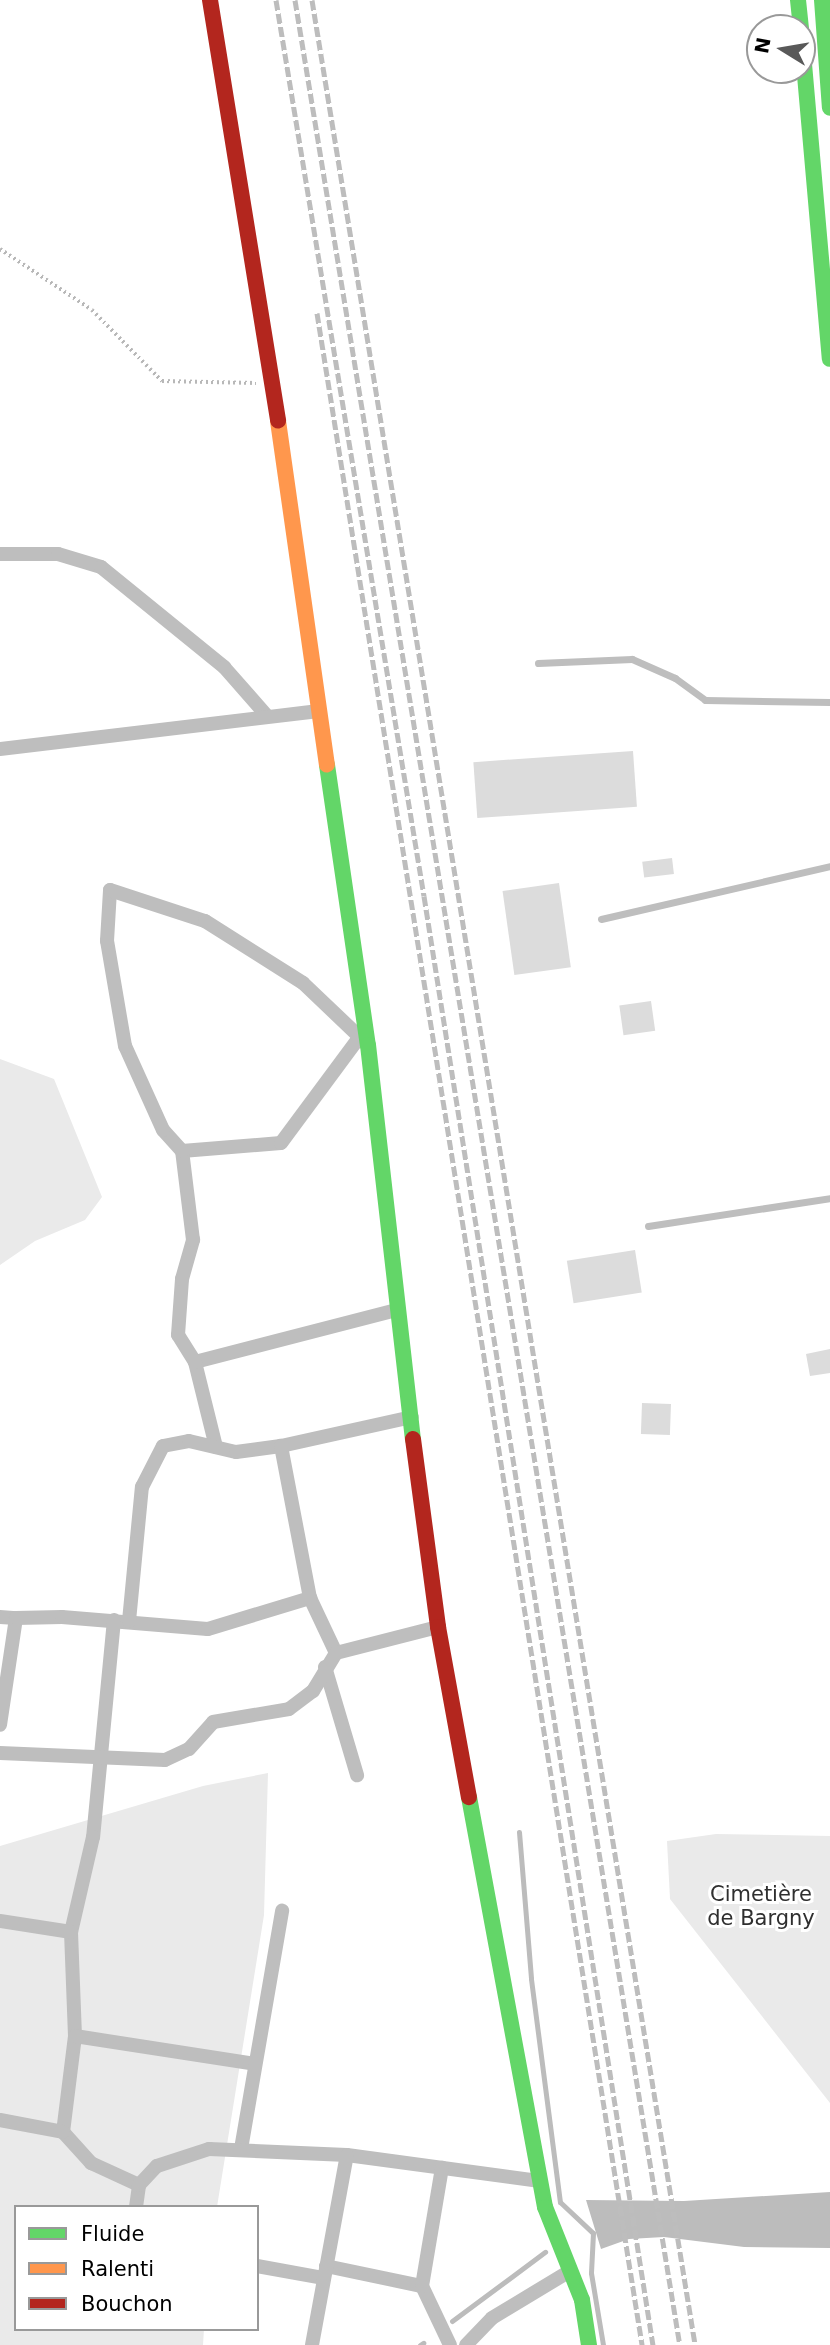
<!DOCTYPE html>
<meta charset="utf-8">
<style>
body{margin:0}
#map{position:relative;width:830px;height:2345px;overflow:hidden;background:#fff;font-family:"DejaVu Sans",sans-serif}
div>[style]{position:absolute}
.green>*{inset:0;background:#eaeaea}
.water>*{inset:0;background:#bcbcbc}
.stream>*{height:5px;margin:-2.5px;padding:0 2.5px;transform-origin:2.5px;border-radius:2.5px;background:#bcbcbc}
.building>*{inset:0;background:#dcdcdc;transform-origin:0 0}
.path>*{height:3.5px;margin-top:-1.75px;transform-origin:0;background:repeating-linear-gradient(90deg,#b8b8b8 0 2px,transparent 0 5.5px)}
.lane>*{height:7px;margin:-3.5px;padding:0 3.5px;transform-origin:3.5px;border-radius:3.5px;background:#bebebe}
.street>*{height:14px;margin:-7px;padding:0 7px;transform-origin:7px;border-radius:7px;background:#bebebe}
.fast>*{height:16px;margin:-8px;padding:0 8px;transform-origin:8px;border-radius:8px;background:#63d668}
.slow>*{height:16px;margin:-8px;padding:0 8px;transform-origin:8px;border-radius:8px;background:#ff974d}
.jam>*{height:16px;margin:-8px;padding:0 8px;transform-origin:8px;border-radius:8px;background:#b3261e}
.rail>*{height:5px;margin-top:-2.5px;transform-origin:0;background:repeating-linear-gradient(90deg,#bdbdbd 0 10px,transparent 0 13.5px)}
span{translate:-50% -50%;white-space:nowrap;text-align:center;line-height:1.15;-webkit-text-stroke:6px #fff;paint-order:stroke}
.park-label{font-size:21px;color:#2f2f2f}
.legend{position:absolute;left:14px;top:2205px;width:245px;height:126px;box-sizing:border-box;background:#fff;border:2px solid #999;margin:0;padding:9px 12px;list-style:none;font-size:21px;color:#000}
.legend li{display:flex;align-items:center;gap:14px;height:35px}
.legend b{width:35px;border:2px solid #999}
.north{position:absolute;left:746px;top:14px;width:70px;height:70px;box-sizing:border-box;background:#fff;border:2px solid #999;border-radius:50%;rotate:281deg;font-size:19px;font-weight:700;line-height:28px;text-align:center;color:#000}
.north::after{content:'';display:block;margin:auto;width:24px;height:32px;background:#595959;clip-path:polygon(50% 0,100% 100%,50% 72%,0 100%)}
</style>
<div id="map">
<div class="green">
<i style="clip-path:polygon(0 1059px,54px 1079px,102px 1197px,85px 1220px,35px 1241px,0 1265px)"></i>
<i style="clip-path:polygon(268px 1773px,264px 1915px,217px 2207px,16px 2207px,16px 2329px,204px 2329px,203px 2345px,0 2345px,0 1846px,203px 1786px)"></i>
<i style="clip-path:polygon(716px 1834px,830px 1836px,830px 2103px,670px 1899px,667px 1841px)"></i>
</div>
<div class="water">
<i style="clip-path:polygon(830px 2192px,830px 2248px,744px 2247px,664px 2237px,629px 2239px,601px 2249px,586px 2200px,684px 2201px)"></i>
</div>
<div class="stream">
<i style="left:519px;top:1832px;width:147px;rotate:85.3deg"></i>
<i style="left:531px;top:1979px;width:225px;rotate:82.6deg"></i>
<i style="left:560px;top:2202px;width:45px;rotate:43.2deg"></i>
<i style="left:593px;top:2233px;width:40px;rotate:92.9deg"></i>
<i style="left:591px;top:2273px;width:73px;rotate:80.5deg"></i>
<i style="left:452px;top:2321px;width:116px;rotate:-36.6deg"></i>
<i style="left:420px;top:2345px;width:4px;rotate:-34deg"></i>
</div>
<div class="building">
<i style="left:633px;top:751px;width:56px;height:160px;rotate:86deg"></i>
<i style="left:672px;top:858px;width:16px;height:30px;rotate:83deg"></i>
<i style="left:559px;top:883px;width:85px;height:57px;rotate:82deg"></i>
<i style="left:651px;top:1001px;width:30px;height:32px;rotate:82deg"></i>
<i style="left:635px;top:1250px;width:43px;height:69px;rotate:81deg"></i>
<i style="clip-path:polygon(830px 1349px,830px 1373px,810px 1376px,806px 1354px)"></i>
<i style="left:642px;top:1403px;width:29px;height:31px;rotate:2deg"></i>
</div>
<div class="path">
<i style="left:0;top:249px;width:110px;rotate:33.5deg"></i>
<i style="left:92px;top:310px;width:100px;rotate:45.4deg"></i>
<i style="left:162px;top:381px;width:94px;rotate:1.2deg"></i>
</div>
<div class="lane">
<i style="left:538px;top:663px;width:94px;rotate:-2.4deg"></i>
<i style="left:632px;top:659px;width:47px;rotate:23.8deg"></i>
<i style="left:675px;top:678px;width:37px;rotate:36deg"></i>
<i style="left:705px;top:700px;width:125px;rotate:0.9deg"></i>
<i style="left:601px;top:919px;width:235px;rotate:-13deg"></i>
<i style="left:648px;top:1226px;width:184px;rotate:-8.7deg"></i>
</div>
<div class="street">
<i style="left:0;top:554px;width:58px"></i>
<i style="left:58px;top:554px;width:45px;rotate:16.8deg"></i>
<i style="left:101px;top:567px;width:159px;rotate:39.1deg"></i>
<i style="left:224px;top:667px;width:65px;rotate:48.7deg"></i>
<i style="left:0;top:749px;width:321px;rotate:-6.8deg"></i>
<i style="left:182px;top:1151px;width:99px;rotate:-4.6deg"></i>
<i style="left:281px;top:1143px;width:129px;rotate:-53.5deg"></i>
<i style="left:195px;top:1362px;width:208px;rotate:-14.5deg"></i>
<i style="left:216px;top:1447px;width:88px;rotate:-103.9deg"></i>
<i style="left:195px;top:1362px;width:32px;rotate:-122deg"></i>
<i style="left:178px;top:1335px;width:56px;rotate:-85.9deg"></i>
<i style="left:182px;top:1279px;width:41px;rotate:-74.2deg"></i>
<i style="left:193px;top:1240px;width:90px;rotate:-97deg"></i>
<i style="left:182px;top:1151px;width:28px;rotate:-132deg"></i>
<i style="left:163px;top:1130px;width:92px;rotate:-114.3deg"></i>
<i style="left:125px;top:1046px;width:107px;rotate:-99.7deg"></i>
<i style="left:107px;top:941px;width:51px;rotate:-86.6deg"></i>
<i style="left:110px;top:890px;width:100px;rotate:18.1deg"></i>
<i style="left:205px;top:921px;width:116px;rotate:32.3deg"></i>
<i style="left:303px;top:983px;width:90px;rotate:43.6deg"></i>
<i style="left:0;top:1617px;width:16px;rotate:4deg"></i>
<i style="left:16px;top:1618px;width:108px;rotate:98.5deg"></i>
<i style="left:16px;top:1618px;width:46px;rotate:-1.2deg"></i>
<i style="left:62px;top:1617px;width:146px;rotate:4.7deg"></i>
<i style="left:208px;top:1629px;width:107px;rotate:-16.9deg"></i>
<i style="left:114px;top:1620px;width:218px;rotate:95.5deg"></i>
<i style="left:93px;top:1837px;width:98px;rotate:103deg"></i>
<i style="left:71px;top:1932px;width:104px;rotate:87.8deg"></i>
<i style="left:75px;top:2036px;width:97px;rotate:97.1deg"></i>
<i style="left:63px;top:2132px;width:42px;rotate:47.9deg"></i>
<i style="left:91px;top:2163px;width:53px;rotate:24.6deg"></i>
<i style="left:129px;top:1621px;width:135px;rotate:-84.5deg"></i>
<i style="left:142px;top:1487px;width:46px;rotate:-62.9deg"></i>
<i style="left:163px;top:1446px;width:26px;rotate:-11deg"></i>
<i style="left:189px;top:1441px;width:48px;rotate:13.2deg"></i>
<i style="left:236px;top:1452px;width:45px;rotate:-7.6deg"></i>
<i style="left:336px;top:1653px;width:61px;rotate:-115.3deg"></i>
<i style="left:310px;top:1598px;width:155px;rotate:-100.8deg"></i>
<i style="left:281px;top:1446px;width:134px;rotate:-12.5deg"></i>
<i style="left:325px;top:1667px;width:113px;rotate:73.5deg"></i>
<i style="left:0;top:1753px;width:165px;rotate:2.4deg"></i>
<i style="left:165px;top:1760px;width:26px;rotate:-25deg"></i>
<i style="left:189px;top:1749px;width:36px;rotate:-48deg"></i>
<i style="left:213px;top:1722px;width:77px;rotate:-9.7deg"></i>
<i style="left:289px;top:1709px;width:30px;rotate:-37deg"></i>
<i style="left:313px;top:1691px;width:44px;rotate:-58.8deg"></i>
<i style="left:336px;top:1653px;width:105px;rotate:-14.3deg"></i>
<i style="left:0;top:1921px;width:72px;rotate:8.8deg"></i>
<i style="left:75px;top:2036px;width:182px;rotate:8.8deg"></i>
<i style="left:0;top:2120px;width:64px;rotate:10.8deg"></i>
<i style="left:241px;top:2149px;width:242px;rotate:-80.2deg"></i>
<i style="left:136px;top:2207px;width:22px;rotate:-82deg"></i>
<i style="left:139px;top:2185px;width:26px;rotate:-47deg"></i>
<i style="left:157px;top:2166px;width:55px;rotate:-18.1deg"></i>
<i style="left:209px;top:2149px;width:138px;rotate:2.5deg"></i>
<i style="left:347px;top:2155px;width:195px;rotate:7.7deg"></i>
<i style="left:257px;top:2266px;width:68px;rotate:10.2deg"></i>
<i style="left:326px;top:2266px;width:98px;rotate:11.8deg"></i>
<i style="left:422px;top:2286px;width:65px;rotate:64.6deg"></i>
<i style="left:422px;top:2286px;width:120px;rotate:-80.4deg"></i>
<i style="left:312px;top:2345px;width:193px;rotate:-79.6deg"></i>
<i style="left:466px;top:2345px;width:37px;rotate:-46deg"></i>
<i style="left:492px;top:2318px;width:91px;rotate:-31.1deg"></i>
</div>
<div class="fast">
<i style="left:798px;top:0;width:28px;rotate:84deg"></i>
<i style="left:822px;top:0;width:108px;rotate:85.8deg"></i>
<i style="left:802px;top:41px;width:319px;rotate:85deg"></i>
<i style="left:327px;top:765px;width:283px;rotate:81.7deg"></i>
<i style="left:368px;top:1045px;width:397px;rotate:83.5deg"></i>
<i style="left:469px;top:1797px;width:417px;rotate:79.5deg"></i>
<i style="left:545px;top:2207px;width:100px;rotate:68.3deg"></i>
<i style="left:582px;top:2300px;width:46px;rotate:81.2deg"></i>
</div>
<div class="slow">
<i style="left:278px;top:421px;width:347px;rotate:81.9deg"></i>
</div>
<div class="jam">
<i style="left:210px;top:0;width:426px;rotate:80.8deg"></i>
<i style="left:413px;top:1439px;width:190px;rotate:82.4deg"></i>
<i style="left:438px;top:1627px;width:173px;rotate:79.7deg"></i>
</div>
<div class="rail">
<i style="left:276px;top:0;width:908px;rotate:80.62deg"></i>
<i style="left:424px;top:896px;width:1467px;rotate:81.02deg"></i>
<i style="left:295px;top:0;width:2376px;rotate:80.68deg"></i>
<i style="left:312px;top:0;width:2376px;rotate:80.72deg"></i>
<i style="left:317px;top:313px;width:2058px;rotate:80.91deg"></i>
</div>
<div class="park-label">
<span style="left:761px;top:1906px">Cimetière<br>de Bargny</span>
</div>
<ul class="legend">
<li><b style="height:9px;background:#63d668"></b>Fluide</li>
<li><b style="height:9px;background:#ff974d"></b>Ralenti</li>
<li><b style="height:9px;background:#b3261e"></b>Bouchon</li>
</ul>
<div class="north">N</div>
</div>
